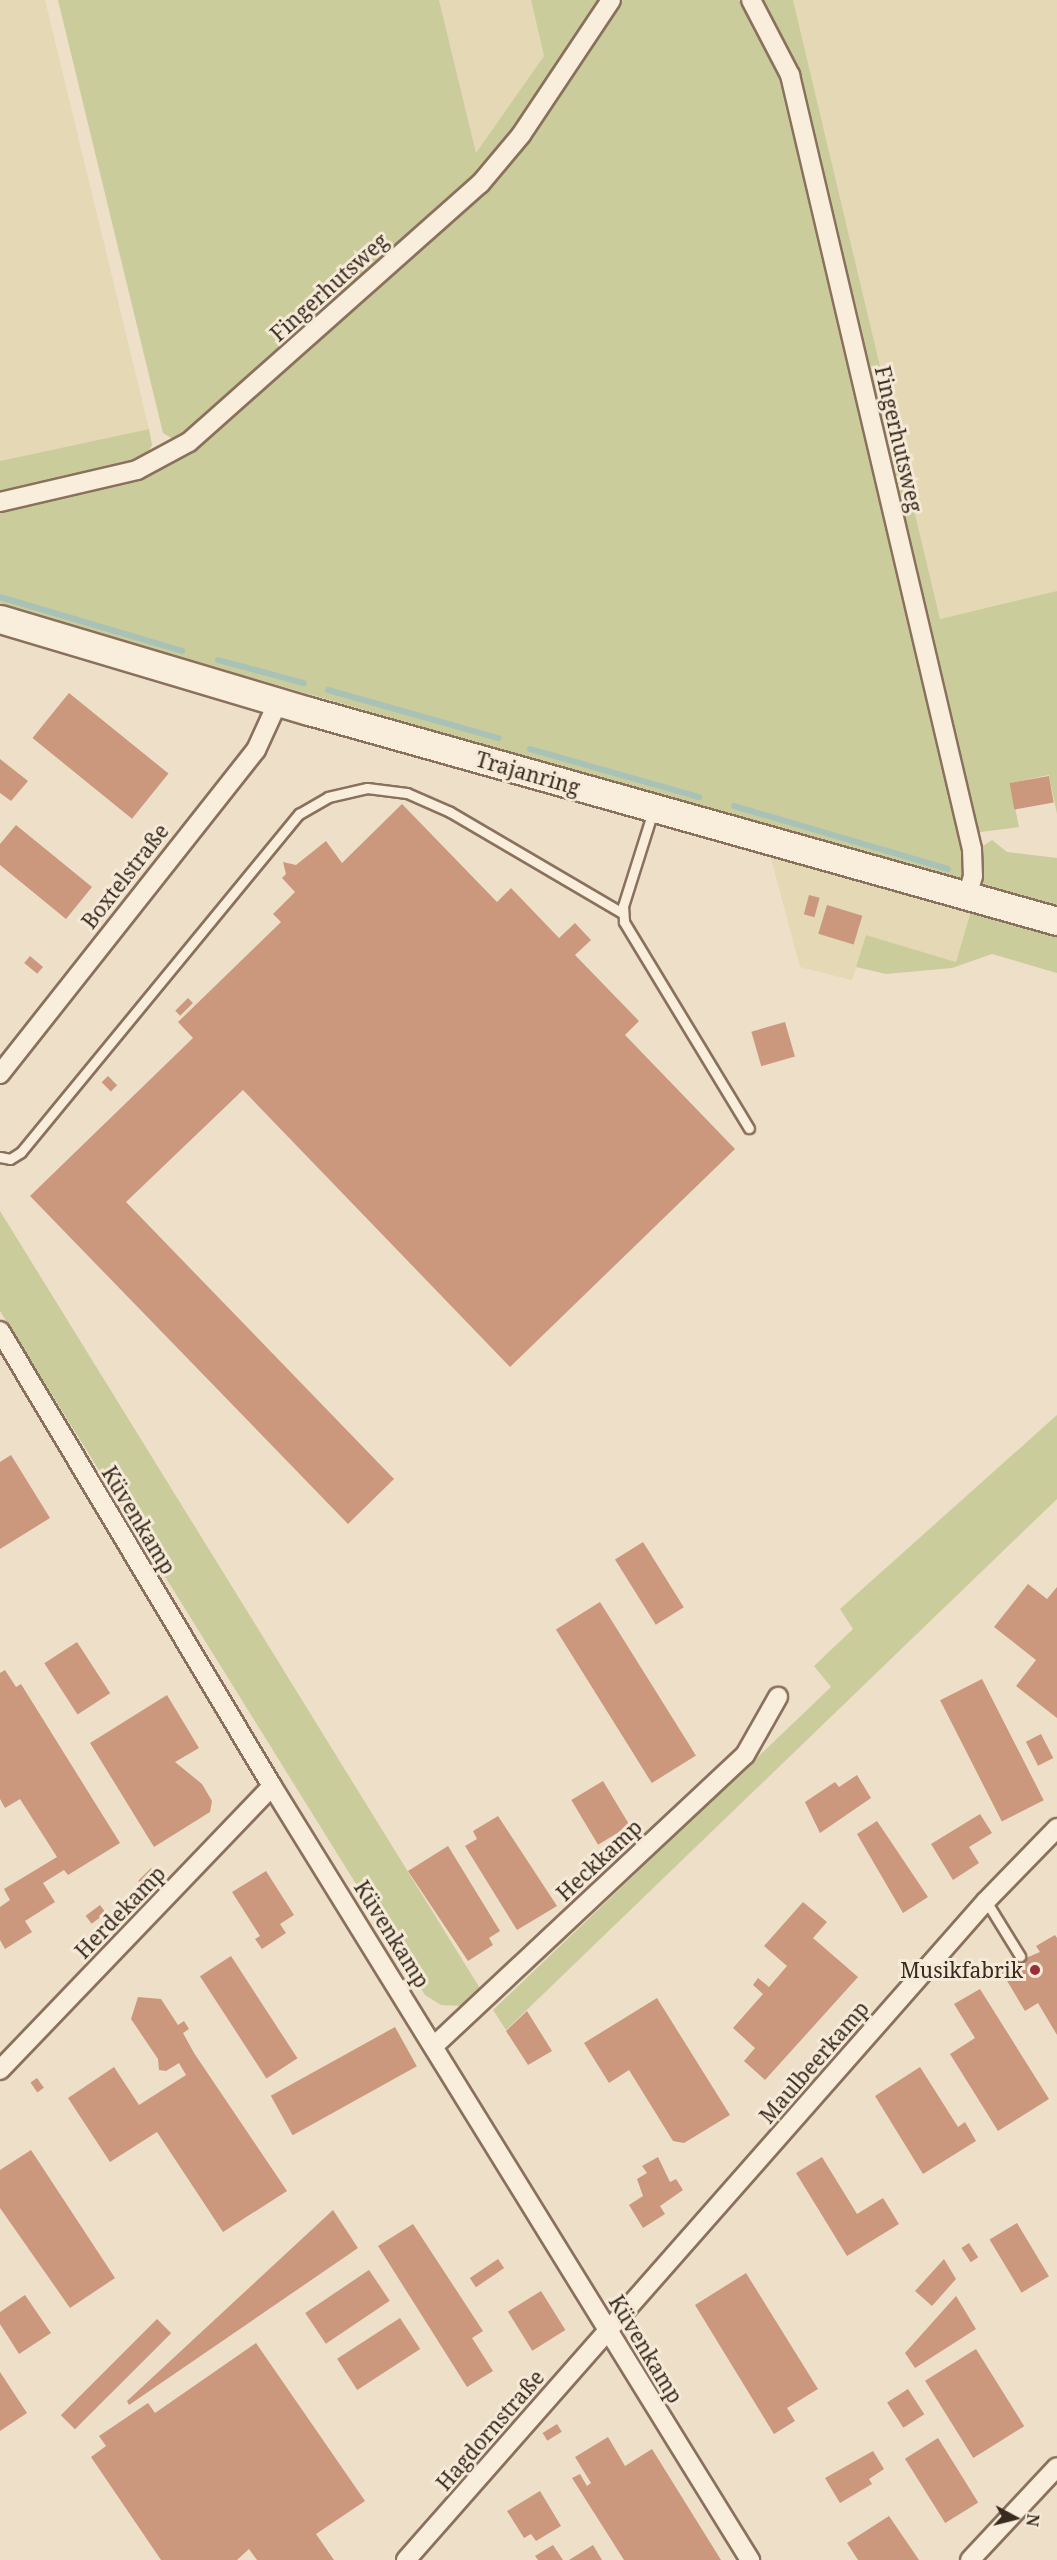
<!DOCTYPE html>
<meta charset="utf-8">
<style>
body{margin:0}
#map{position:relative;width:1057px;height:2560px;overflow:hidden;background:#eedfc8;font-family:"Noto Serif",serif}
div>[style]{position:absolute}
.farmland>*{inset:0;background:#e4d8b5}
.green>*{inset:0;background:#cbcc9b}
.stream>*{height:6px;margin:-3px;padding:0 3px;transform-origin:3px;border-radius:3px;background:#a9c2b8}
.building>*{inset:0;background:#cb987e;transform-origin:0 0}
.roads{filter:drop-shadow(2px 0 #8a715d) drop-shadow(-2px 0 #8a715d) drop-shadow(0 2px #8a715d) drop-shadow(0 -2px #8a715d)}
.service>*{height:9px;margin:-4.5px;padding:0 4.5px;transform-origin:4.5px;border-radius:4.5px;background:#f9eddb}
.minor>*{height:18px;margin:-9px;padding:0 9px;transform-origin:9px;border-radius:9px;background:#f9eddb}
.secondary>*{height:27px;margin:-13.5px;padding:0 13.5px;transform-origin:13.5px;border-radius:13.5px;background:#f9eddb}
.dots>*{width:16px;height:16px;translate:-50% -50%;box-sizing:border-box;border:3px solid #f5ead7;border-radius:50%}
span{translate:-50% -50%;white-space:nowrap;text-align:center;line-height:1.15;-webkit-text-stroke:6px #f5ead7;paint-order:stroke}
.street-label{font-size:21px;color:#3a2b20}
.poi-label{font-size:21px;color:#3a2b20}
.right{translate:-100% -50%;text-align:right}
.north{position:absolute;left:985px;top:2488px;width:60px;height:60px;-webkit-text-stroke:4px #f5ead7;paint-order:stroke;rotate:97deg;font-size:16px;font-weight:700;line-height:24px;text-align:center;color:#3a2b20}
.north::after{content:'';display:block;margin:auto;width:21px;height:27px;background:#3a2b20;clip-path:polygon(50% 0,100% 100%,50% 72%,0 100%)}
</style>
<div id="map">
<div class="farmland">
<i style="clip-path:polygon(0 0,45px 0,149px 429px,0 461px)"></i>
<i style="clip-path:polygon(439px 0,531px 0,544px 56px,476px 154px)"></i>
<i style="clip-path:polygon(793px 0,1057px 0,1057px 591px,940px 619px)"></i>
<i style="clip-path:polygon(769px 851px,971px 911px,956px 962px,866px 935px,852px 980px,800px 967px)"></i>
</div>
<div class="green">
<i style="clip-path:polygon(58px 0,439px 0,476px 153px,544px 56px,531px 0,604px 0,530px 112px,490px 162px,178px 442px,163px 433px)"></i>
<i style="clip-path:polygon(623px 0,738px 0,752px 15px,785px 85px,968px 853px,959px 882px,0 605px,0 508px,153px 471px,476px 193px)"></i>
<i style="clip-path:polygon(760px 0,793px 0,940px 619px,1057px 591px,1057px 814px,1049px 775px,1010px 783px,1019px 827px,973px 833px,793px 61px)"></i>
<i style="clip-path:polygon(149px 429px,152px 445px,143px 462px,0 496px,0 461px)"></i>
<i style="clip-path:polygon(992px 840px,1007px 852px,1057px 858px,1057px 911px,985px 893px,977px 850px)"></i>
<i style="clip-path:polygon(971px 911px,1057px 935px,1057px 973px,992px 954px,952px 968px,886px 974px,856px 967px,866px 935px,956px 962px)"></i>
<i style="clip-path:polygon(0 1211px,481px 1990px,461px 2006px,441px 2005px,425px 1995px,0 1311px)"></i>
<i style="clip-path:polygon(1057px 1415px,1057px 1499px,506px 2030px,493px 2010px,831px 1687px,814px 1666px,853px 1629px,840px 1609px)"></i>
</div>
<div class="stream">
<i style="left:0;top:597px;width:190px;rotate:16.5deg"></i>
<i style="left:218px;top:660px;width:89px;rotate:15deg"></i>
<i style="left:328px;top:690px;width:177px;rotate:15.8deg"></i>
<i style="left:530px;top:749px;width:176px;rotate:15.9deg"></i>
<i style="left:734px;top:806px;width:223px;rotate:16.4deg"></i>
</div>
<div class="building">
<i style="left:69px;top:693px;width:128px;height:58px;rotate:39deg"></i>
<i style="clip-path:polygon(0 759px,28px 781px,11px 801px,0 793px)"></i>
<i style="left:1049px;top:776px;width:27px;height:40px;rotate:80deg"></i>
<i style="clip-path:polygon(402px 804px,497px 902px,511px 888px,559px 938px,575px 923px,591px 940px,575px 955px,639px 1021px,625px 1035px,735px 1149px,510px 1367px,243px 1090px,126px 1202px,394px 1479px,348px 1524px,30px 1196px,193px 1038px,178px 1022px,281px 922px,273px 914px,295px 892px,282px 878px,286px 874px,283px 862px,296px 865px,326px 841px,342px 863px)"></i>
<i style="clip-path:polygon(16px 825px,92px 887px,66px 919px,0 865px,0 844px)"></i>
<i style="left:809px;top:895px;width:11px;height:20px;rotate:15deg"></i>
<i style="left:827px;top:905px;width:37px;height:30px;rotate:17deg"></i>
<i style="left:30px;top:956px;width:17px;height:9px;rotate:40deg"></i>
<i style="left:188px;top:998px;width:7px;height:18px;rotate:45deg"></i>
<i style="left:785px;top:1022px;width:36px;height:35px;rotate:74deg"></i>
<i style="left:108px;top:1076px;width:13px;height:9px;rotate:45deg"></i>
<i style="clip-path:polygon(11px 1455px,50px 1518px,0 1549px,0 1462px)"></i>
<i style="left:643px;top:1542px;width:77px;height:33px;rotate:58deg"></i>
<i style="clip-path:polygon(1028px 1584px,1047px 1599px,1057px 1587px,1057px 1718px,1016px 1686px,1036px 1660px,994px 1627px)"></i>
<i style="left:600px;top:1602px;width:181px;height:52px;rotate:58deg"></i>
<i style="left:77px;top:1642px;width:61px;height:39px;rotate:57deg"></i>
<i style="clip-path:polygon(5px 1670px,16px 1687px,21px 1684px,120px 1843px,68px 1875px,64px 1870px,43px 1883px,55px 1902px,25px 1921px,32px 1932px,5px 1949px,0 1940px,0 1907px,10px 1900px,4px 1889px,57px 1857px,20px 1799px,5px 1808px,0 1799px,0 1673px)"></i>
<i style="left:982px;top:1679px;width:136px;height:47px;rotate:63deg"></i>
<i style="clip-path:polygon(167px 1695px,199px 1748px,175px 1762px,202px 1784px,212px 1801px,210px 1812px,154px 1847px,90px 1743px)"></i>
<i style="left:1041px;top:1734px;width:27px;height:17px;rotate:63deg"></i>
<i style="clip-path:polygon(857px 1775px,871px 1798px,820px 1833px,805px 1802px,835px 1782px,839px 1787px)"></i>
<i style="left:603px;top:1781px;width:52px;height:37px;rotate:59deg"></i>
<i style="clip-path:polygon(980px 1814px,992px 1833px,969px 1847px,979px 1863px,953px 1880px,931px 1844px)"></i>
<i style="clip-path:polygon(498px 1816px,557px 1906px,517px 1930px,465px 1846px,477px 1839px,473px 1831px)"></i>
<i style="clip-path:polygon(877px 1821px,928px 1897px,903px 1913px,857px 1834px)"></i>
<i style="clip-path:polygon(448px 1846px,500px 1931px,489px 1938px,493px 1945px,468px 1961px,408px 1871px)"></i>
<i style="left:151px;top:1868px;width:8px;height:18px;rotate:45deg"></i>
<i style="clip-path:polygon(266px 1871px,294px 1915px,280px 1924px,286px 1933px,262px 1949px,255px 1939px,260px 1936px,232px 1892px)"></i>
<i style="clip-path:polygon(803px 1902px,827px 1922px,813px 1938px,858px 1977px,765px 2080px,744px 2061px,755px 2048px,733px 2028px,763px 1994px,753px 1985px,758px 1978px,769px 1987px,787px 1966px,764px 1946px)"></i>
<i style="left:100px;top:1905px;width:10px;height:18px;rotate:53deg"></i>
<i style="clip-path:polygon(1055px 1935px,1057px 1938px,1057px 2035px,1038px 2003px,1025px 2011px,1000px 1969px,1040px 1952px,1036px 1946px)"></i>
<i style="left:231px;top:1956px;width:122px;height:37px;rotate:57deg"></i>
<i style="clip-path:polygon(980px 1989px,1049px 2099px,998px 2131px,950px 2054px,975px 2038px,954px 2004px)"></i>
<i style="clip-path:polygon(138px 1997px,161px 1999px,178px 2025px,184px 2021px,189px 2029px,183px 2033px,194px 2053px,287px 2191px,223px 2232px,157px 2132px,110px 2162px,68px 2098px,114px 2067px,139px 2105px,186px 2075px,179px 2063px,166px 2071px,159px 2070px,158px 2059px,131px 2019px)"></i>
<i style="clip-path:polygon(657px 1998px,730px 2115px,684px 2143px,673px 2141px,629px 2070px,609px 2083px,584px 2043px)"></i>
<i style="clip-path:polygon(527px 2011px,552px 2051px,528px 2065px,506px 2031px)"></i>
<i style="left:395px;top:2027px;width:45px;height:142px;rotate:61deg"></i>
<i style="clip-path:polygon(920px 2067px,958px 2127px,965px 2122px,976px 2141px,923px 2174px,875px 2096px)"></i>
<i style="left:37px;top:2078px;width:12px;height:8px;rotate:55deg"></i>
<i style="clip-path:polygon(31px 2150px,115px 2278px,70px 2308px,0 2208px,0 2170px)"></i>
<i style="clip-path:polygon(658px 2157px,670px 2182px,676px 2179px,683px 2190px,660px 2206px,665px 2214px,643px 2228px,629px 2205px,643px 2196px,637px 2179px,647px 2173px,642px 2166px)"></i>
<i style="clip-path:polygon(822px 2157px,857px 2214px,883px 2198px,899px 2224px,847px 2256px,796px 2173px)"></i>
<i style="clip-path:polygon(333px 2210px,358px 2248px,129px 2405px,127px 2401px)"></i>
<i style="left:1017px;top:2223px;width:62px;height:32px;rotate:59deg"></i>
<i style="clip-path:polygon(413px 2224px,483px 2331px,472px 2338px,493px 2371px,467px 2387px,378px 2246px)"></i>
<i style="left:969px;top:2243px;width:17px;height:9px;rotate:57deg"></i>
<i style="left:498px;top:2259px;width:11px;height:34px;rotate:56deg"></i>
<i style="clip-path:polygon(944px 2259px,956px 2279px,932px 2306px,915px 2291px)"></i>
<i style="left:369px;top:2270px;width:37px;height:77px;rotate:56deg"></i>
<i style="clip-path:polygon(746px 2273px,818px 2389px,787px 2408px,795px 2421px,774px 2434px,695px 2305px)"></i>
<i style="left:541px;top:2291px;width:46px;height:39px;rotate:58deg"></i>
<i style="clip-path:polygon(25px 2295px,51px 2333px,19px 2354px,0 2324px,0 2312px)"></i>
<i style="clip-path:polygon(956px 2296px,976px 2329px,915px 2368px,905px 2353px)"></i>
<i style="left:400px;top:2318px;width:37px;height:75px;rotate:57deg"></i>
<i style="left:157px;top:2319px;width:20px;height:136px;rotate:45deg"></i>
<i style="clip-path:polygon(256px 2343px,365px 2501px,316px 2534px,334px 2560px,257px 2560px,249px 2549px,237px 2560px,161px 2560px,91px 2457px,106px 2446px,99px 2436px,148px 2403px,155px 2413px)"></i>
<i style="left:976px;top:2349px;width:91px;height:60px;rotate:58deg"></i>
<i style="clip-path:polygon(0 2372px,27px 2413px,0 2431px)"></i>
<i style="left:908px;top:2389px;width:30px;height:25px;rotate:57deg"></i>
<i style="left:557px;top:2424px;width:9px;height:17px;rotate:58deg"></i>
<i style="clip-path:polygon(608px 2437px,625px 2466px,652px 2449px,721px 2560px,624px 2560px,572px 2478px,580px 2474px,587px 2486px,591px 2483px,575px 2457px)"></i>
<i style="left:938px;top:2438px;width:76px;height:39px;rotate:58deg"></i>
<i style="clip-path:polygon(873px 2451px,884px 2469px,869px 2479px,872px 2484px,840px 2503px,825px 2478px)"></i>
<i style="clip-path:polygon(540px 2491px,561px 2526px,536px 2541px,531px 2534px,524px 2538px,507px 2511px)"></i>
<i style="clip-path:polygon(889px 2516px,919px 2560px,858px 2560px,847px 2543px)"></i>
<i style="clip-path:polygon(553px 2545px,563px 2560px,538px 2560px,535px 2556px)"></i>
<i style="clip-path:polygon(593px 2545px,602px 2560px,569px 2560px)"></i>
</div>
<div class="roads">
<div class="service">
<i style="left:653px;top:811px;width:100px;rotate:107.5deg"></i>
<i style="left:623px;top:906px;width:16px;rotate:86deg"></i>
<i style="left:624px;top:922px;width:241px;rotate:58.8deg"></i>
<i style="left:0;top:1157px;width:10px;rotate:11deg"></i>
<i style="left:10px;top:1159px;width:13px;rotate:-32deg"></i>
<i style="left:21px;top:1152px;width:438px;rotate:-50.6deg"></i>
<i style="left:299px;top:814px;width:34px;rotate:-30deg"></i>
<i style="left:328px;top:797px;width:40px;rotate:-13deg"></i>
<i style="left:367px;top:788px;width:40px;rotate:7.1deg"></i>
<i style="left:407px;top:793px;width:47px;rotate:23.8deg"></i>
<i style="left:450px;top:812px;width:199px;rotate:30.4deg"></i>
<i style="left:986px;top:1901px;width:65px;rotate:58.3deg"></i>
</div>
<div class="minor">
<i style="left:751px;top:0;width:85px;rotate:62.5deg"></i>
<i style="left:790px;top:75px;width:795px;rotate:76.77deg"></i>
<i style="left:972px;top:849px;width:27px;rotate:88deg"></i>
<i style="left:973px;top:876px;width:22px;rotate:106deg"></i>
<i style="left:0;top:502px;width:141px;rotate:-13.1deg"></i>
<i style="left:137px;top:470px;width:59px;rotate:-28.3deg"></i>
<i style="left:189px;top:442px;width:389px;rotate:-41.6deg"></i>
<i style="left:480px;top:184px;width:64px;rotate:-50.1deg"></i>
<i style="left:521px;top:135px;width:162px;rotate:-56.3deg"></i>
<i style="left:0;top:1074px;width:413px;rotate:-51.7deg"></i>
<i style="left:256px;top:750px;width:53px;rotate:-65.4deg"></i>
<i style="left:0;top:1331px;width:530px;rotate:59.13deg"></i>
<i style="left:272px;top:1786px;width:910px;rotate:58.3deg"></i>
<i style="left:435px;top:2045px;width:424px;rotate:-43.1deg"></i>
<i style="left:745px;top:1755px;width:67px;rotate:-60.4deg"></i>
<i style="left:0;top:2070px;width:393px;rotate:-46.2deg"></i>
<i style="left:406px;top:2560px;width:878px;rotate:-48.65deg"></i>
<i style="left:986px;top:1901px;width:102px;rotate:-45.8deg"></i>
<i style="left:970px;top:2560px;width:127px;rotate:-46.9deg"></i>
</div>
<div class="secondary">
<i style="left:0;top:619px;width:322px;rotate:16.6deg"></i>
<i style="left:309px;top:711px;width:777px;rotate:15.68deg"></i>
</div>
</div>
<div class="dots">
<i style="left:1035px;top:1970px;background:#982e37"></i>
</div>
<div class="street-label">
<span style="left:329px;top:287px;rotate:-42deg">Fingerhutsweg</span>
<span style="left:899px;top:439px;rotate:77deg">Fingerhutsweg</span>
<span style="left:528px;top:773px;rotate:16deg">Trajanring</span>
<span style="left:125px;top:876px;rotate:-52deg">Boxtelstraße</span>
<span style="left:139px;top:1520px;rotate:59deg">Küvenkamp</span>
<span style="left:599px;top:1860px;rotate:-43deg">Heckkamp</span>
<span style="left:120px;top:1912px;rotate:-46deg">Herdekamp</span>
<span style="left:392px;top:1934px;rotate:58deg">Küvenkamp</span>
<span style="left:814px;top:2062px;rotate:-49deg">Maulbeerkamp</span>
<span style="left:646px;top:2349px;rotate:59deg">Küvenkamp</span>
<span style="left:490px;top:2430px;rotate:-49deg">Hagdornstraße</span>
</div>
<div class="poi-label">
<span class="right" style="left:1023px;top:1970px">Musikfabrik</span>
</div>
<div class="north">N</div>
</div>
